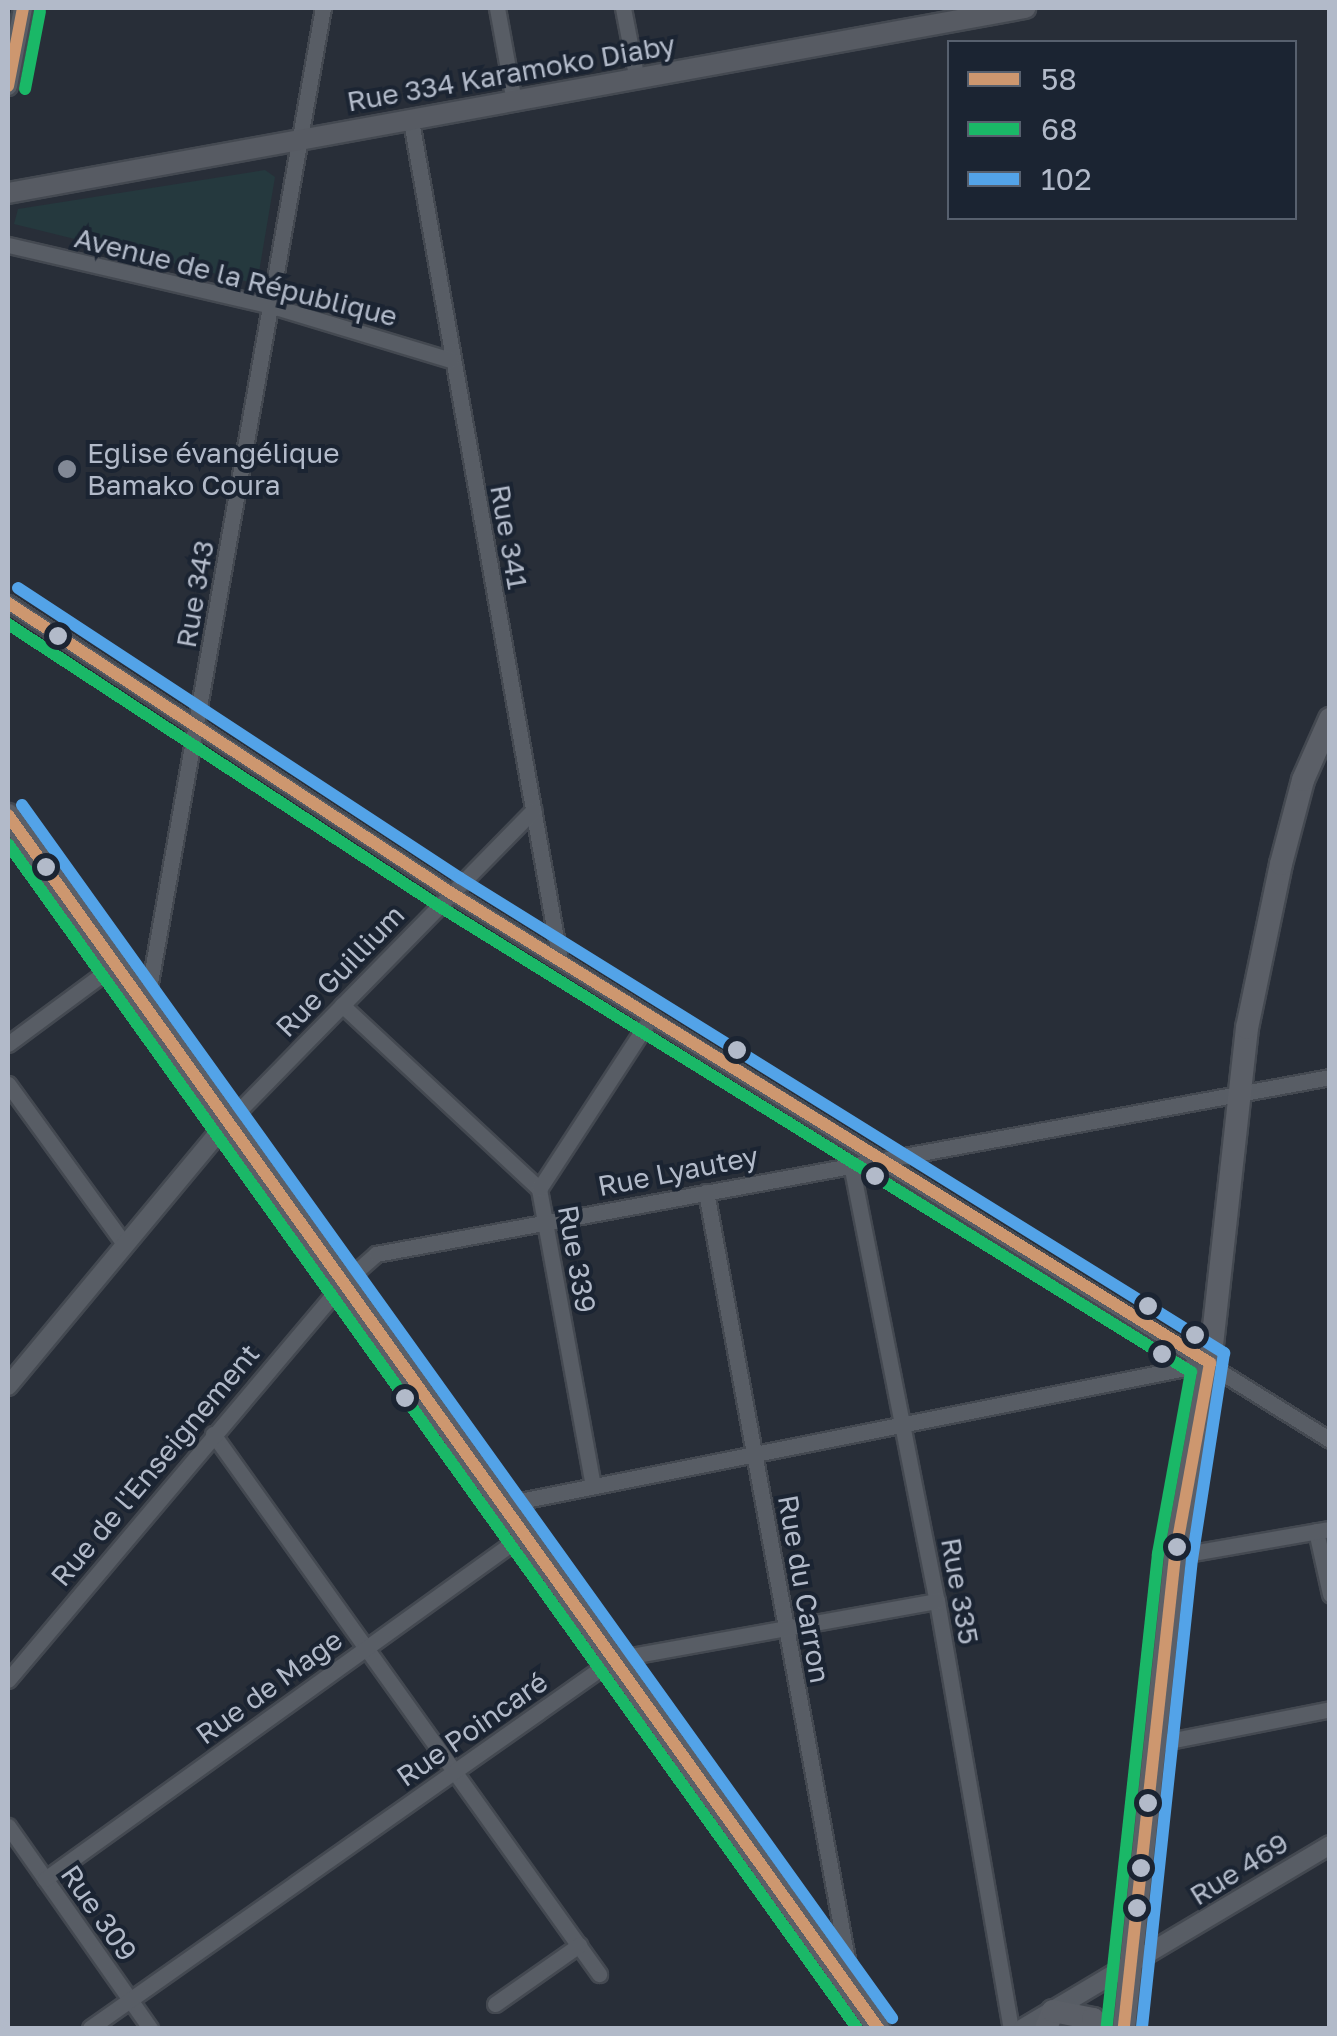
<!DOCTYPE html>
<meta charset="utf-8">
<style>
body{margin:0}
#map{position:relative;width:1337px;height:2036px;overflow:hidden;background:#282e38;font-family:"Golos Text",sans-serif}
div>[style]{position:absolute}
.green>*{inset:0;background:#25393e}
.roads{filter:drop-shadow(2px 0 #444951) drop-shadow(-2px 0 #444951) drop-shadow(0 2px #444951) drop-shadow(0 -2px #444951)}
.minor>*{height:15px;margin:-7.5px;padding:0 7.5px;transform-origin:7.5px;border-radius:7.5px;background:#585d65}
.tertiary>*{height:18px;margin:-9px;padding:0 9px;transform-origin:9px;border-radius:9px;background:#585d65}
.secondary>*{height:20px;margin:-10px;padding:0 10px;transform-origin:10px;border-radius:10px;background:#575b63}
.primary>*{height:22px;margin:-11px;padding:0 11px;transform-origin:11px;border-radius:11px;background:#5b5f67}
.bus-1>*{height:12px;margin:-6px;padding:0 6px;transform-origin:6px;border-radius:6px;background:#cd976f}
.bus-2>*{height:12px;margin:-6px;padding:0 6px;transform-origin:6px;border-radius:6px;background:#1ab867}
.bus-3>*{height:12px;margin:-6px;padding:0 6px;transform-origin:6px;border-radius:6px;background:#53a3e8}
.dots>*{width:28px;height:28px;translate:-50% -50%;box-sizing:border-box;border:5px solid #1b2432;border-radius:50%}
span{translate:-50% -50%;white-space:nowrap;text-align:center;line-height:1.15;-webkit-text-stroke:8px #1b2432;paint-order:stroke}
.street-label{font-size:28px;color:#b2bac9}
.poi-label{font-size:28px;color:#b2bac9}
.left{translate:0 -50%;text-align:left}
.frame{position:absolute;inset:0;border:10px solid #b2bac9;pointer-events:none}
.legend{position:absolute;left:947px;top:40px;width:350px;height:180px;box-sizing:border-box;background:#1b2432;border:2px solid #57606e;margin:0;padding:12px 18px;list-style:none;font-size:30px;color:#b2bac9}
.legend li{display:flex;align-items:center;gap:20px;height:50px}
.legend b{width:50px;border:2px solid #57606e}
</style>
<div id="map">
<div class="green">
<i style="clip-path:polygon(265px 170px,275px 177px,257px 284px,14px 224px,18px 209px)"></i>
</div>
<div class="roads">
<div class="minor">
<i style="left:497px;top:8px;width:96px;rotate:79.7deg"></i>
<i style="left:623px;top:8px;width:73px;rotate:79deg"></i>
<i style="left:411px;top:121px;width:853px;rotate:79.94deg"></i>
<i style="left:8px;top:245px;width:271px;rotate:13deg"></i>
<i style="left:272px;top:306px;width:187px;rotate:16.8deg"></i>
<i style="left:8px;top:603px;width:529px;rotate:33.21deg"></i>
<i style="left:451px;top:893px;width:1035px;rotate:31.89deg"></i>
<i style="left:342px;top:1005px;width:270px;rotate:43deg"></i>
<i style="left:539px;top:1189px;width:302px;rotate:79.7deg"></i>
<i style="left:145px;top:1011px;width:1019px;rotate:-79.94deg"></i>
<i style="left:8px;top:1044px;width:129px;rotate:-36.5deg"></i>
<i style="left:8px;top:1084px;width:199px;rotate:54deg"></i>
<i style="left:225px;top:1125px;width:441px;rotate:-45.6deg"></i>
<i style="left:851px;top:1164px;width:445px;rotate:78.9deg"></i>
<i style="left:937px;top:1601px;width:433px;rotate:80.2deg"></i>
<i style="left:539px;top:1189px;width:205px;rotate:-56.9deg"></i>
<i style="left:706px;top:1192px;width:807px;rotate:79.58deg"></i>
<i style="left:213px;top:1434px;width:664px;rotate:54.44deg"></i>
<i style="left:500px;top:1505px;width:724px;rotate:-11.31deg"></i>
<i style="left:1316px;top:1531px;width:65px;rotate:77.5deg"></i>
<i style="left:1175px;top:1556px;width:157px;rotate:-9.9deg"></i>
<i style="left:8px;top:1680px;width:518px;rotate:-49.85deg"></i>
<i style="left:342px;top:1284px;width:45px;rotate:-41.4deg"></i>
<i style="left:376px;top:1254px;width:970px;rotate:-10.51deg"></i>
<i style="left:1154px;top:1744px;width:179px;rotate:-11.2deg"></i>
<i style="left:8px;top:1826px;width:247px;rotate:54.9deg"></i>
<i style="left:45px;top:1879px;width:588px;rotate:-35.72deg"></i>
<i style="left:495px;top:2004px;width:103px;rotate:-35.1deg"></i>
<i style="left:90px;top:2028px;width:641px;rotate:-35.15deg"></i>
<i style="left:614px;top:1659px;width:328px;rotate:-10.2deg"></i>
</div>
<div class="tertiary">
<i style="left:8px;top:86px;width:79px;rotate:-79.1deg"></i>
<i style="left:8px;top:1386px;width:339px;rotate:-50.3deg"></i>
<i style="left:1023px;top:2028px;width:357px;rotate:-30.8deg"></i>
</div>
<div class="secondary">
<i style="left:8px;top:193px;width:1034px;rotate:-10.31deg"></i>
</div>
<div class="primary">
<i style="left:8px;top:815px;width:1493px;rotate:54.35deg"></i>
<i style="left:1046px;top:2028px;width:18px;rotate:-68deg"></i>
<i style="left:1053px;top:2011px;width:41px;rotate:11.3deg"></i>
<i style="left:1093px;top:2019px;width:11px;rotate:52deg"></i>
<i style="left:1124px;top:2028px;width:475px;rotate:-83.8deg"></i>
<i style="left:1175px;top:1556px;width:196px;rotate:-79.7deg"></i>
<i style="left:1210px;top:1363px;width:337px;rotate:-83.7deg"></i>
<i style="left:1247px;top:1028px;width:167px;rotate:-78.3deg"></i>
<i style="left:1281px;top:864px;width:87px;rotate:-75.3deg"></i>
<i style="left:1303px;top:780px;width:67px;rotate:-66.1deg"></i>
</div>
</div>
<div class="bus-1">
<i style="left:8px;top:86px;width:79px;rotate:-79.1deg"></i>
<i style="left:8px;top:603px;width:529px;rotate:33.21deg"></i>
<i style="left:451px;top:893px;width:893px;rotate:31.77deg"></i>
<i style="left:1210px;top:1363px;width:196px;rotate:100.3deg"></i>
<i style="left:1175px;top:1556px;width:475px;rotate:96.2deg"></i>
<i style="left:8px;top:815px;width:1493px;rotate:54.35deg"></i>
</div>
<div class="bus-2">
<i style="left:25px;top:89px;width:79px;rotate:-79.1deg"></i>
<i style="left:8px;top:624px;width:519px;rotate:33.2deg"></i>
<i style="left:442px;top:908px;width:881px;rotate:31.78deg"></i>
<i style="left:1191px;top:1372px;width:185px;rotate:100.3deg"></i>
<i style="left:1158px;top:1554px;width:475px;rotate:96.2deg"></i>
<i style="left:8px;top:844px;width:1457px;rotate:54.36deg"></i>
</div>
<div class="bus-3">
<i style="left:18px;top:588px;width:529px;rotate:33.27deg"></i>
<i style="left:460px;top:878px;width:900px;rotate:31.87deg"></i>
<i style="left:1224px;top:1353px;width:208px;rotate:98.8deg"></i>
<i style="left:1192px;top:1559px;width:472px;rotate:96.1deg"></i>
<i style="left:22px;top:805px;width:1493px;rotate:54.35deg"></i>
</div>
<div class="dots">
<i style="left:67px;top:469px;background:#828996"></i>
<i style="left:58px;top:636px;background:#b2bac9"></i>
<i style="left:46px;top:867px;background:#b2bac9"></i>
<i style="left:737px;top:1050px;background:#b2bac9"></i>
<i style="left:875px;top:1176px;background:#b2bac9"></i>
<i style="left:1148px;top:1306px;background:#b2bac9"></i>
<i style="left:1195px;top:1335px;background:#b2bac9"></i>
<i style="left:1162px;top:1354px;background:#b2bac9"></i>
<i style="left:405px;top:1398px;background:#b2bac9"></i>
<i style="left:1177px;top:1547px;background:#b2bac9"></i>
<i style="left:1148px;top:1803px;background:#b2bac9"></i>
<i style="left:1141px;top:1868px;background:#b2bac9"></i>
<i style="left:1137px;top:1908px;background:#b2bac9"></i>
</div>
<div class="street-label">
<span style="left:511px;top:73px;rotate:-10deg">Rue 334 Karamoko Diaby</span>
<span style="left:236px;top:277px;rotate:14deg">Avenue de la République</span>
<span style="left:509px;top:537px;rotate:80deg">Rue 341</span>
<span style="left:195px;top:594px;rotate:-80deg">Rue 343</span>
<span style="left:340px;top:971px;rotate:-46deg">Rue Guillium</span>
<span style="left:678px;top:1171px;rotate:-11deg">Rue Lyautey</span>
<span style="left:577px;top:1259px;rotate:80deg">Rue 339</span>
<span style="left:155px;top:1465px;rotate:-50deg">Rue de l'Enseignement</span>
<span style="left:804px;top:1589px;rotate:80deg">Rue du Carron</span>
<span style="left:960px;top:1591px;rotate:80deg">Rue 335</span>
<span style="left:269px;top:1687px;rotate:-36deg">Rue de Mage</span>
<span style="left:472px;top:1729px;rotate:-35deg">Rue Poincaré</span>
<span style="left:1239px;top:1869px;rotate:-32deg">Rue 469</span>
<span style="left:99px;top:1913px;rotate:55deg">Rue 309</span>
</div>
<div class="poi-label">
<span class="left" style="left:87px;top:469px">Eglise évangélique<br>Bamako Coura</span>
</div>
<div class="frame"></div>
<ul class="legend">
<li><b style="height:12px;background:#cd976f"></b>58</li>
<li><b style="height:12px;background:#1ab867"></b>68</li>
<li><b style="height:12px;background:#53a3e8"></b>102</li>
</ul>
</div>
